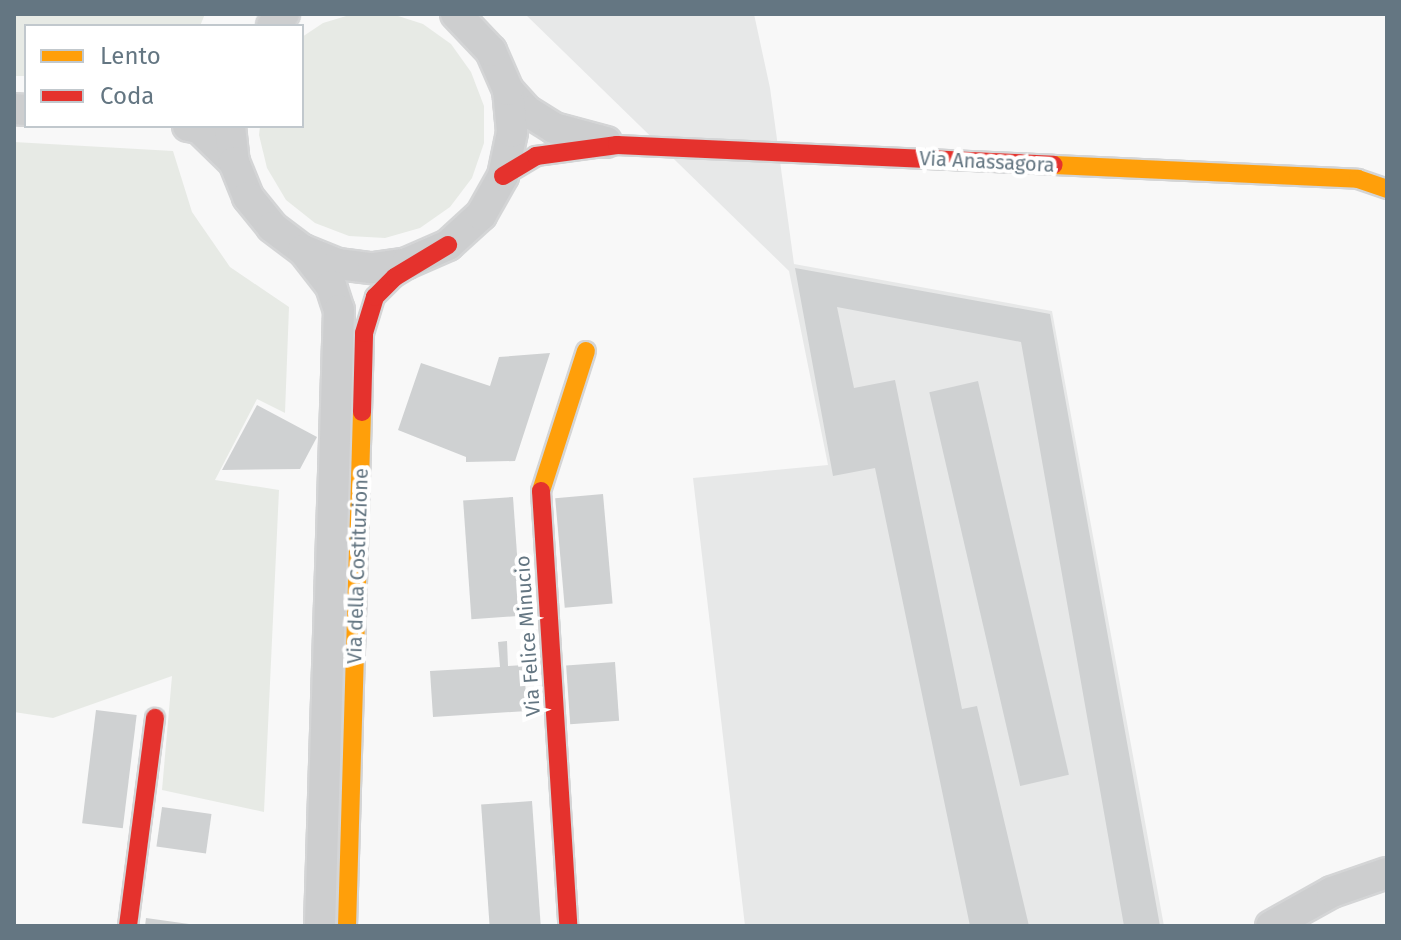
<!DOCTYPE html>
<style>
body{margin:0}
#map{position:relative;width:1401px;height:940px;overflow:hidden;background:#f8f8f8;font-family:"Fira Sans",sans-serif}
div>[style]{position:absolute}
.built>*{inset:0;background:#e7e8e8}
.green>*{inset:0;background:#e7eae5}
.building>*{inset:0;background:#cfd1d2;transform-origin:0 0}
.roads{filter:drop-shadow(2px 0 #d4d5d6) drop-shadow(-2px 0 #d4d5d6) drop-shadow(0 2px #d4d5d6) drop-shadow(0 -2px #d4d5d6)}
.street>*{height:30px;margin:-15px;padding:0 15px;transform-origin:15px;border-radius:15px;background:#cdcecf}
.slow>*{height:18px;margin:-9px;padding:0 9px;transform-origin:9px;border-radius:9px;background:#ff9f0a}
.jam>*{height:18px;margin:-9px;padding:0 9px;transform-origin:9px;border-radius:9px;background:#e5322d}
span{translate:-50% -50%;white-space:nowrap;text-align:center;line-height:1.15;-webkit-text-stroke:8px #fff;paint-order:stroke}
.street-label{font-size:20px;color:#647682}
.frame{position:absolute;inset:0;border:16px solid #647682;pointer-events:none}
.legend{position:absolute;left:24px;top:24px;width:280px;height:104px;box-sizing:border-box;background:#fff;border:2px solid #c1c8cd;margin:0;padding:10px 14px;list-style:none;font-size:24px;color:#647682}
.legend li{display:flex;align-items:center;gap:16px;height:40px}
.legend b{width:40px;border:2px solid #c1c8cd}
</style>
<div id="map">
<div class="built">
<i style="clip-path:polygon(525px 14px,754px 14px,770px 88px,794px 264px,1052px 311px,1164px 926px,745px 926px,693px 478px,828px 465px,789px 271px)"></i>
</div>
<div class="green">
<i style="clip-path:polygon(14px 14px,205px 14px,200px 26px,26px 26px,26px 76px,14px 76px)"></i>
<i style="clip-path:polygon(353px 14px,392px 14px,423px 24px,451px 44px,471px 72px,484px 106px,484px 143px,472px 178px,450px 207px,420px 228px,385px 238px,349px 236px,315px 223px,286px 200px,267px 168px,259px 135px,260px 126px,302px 126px,302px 37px,323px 23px)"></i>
<i style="clip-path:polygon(14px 142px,173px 151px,192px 212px,230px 267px,289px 307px,285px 413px,257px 399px,215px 480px,279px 490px,264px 812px,162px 790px,172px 676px,53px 718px,14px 712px)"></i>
</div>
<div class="building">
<i style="clip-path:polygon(795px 268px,1050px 314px,1160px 926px,1124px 926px,1021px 342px,837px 307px,854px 388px,895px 380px,962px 709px,977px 706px,1029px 926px,970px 926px,875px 468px,833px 476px)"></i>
<i style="clip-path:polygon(550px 353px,515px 461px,466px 462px,466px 457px,398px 430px,421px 363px,490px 386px,499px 357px)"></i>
<i style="left:978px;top:381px;width:404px;height:50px;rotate:77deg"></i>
<i style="clip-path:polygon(257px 405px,317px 437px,300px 469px,222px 470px)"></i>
<i style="left:603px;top:494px;width:110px;height:48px;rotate:85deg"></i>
<i style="left:513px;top:497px;width:119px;height:50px;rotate:86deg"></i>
<i style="clip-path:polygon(507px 641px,508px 666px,524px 665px,527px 711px,433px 717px,430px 671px,500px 667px,498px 642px)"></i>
<i style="left:615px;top:662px;width:59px;height:49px;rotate:86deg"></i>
<i style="left:96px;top:710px;width:41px;height:114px;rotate:7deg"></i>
<i style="left:532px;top:801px;width:125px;height:51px;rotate:86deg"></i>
<i style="left:162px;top:807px;width:50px;height:40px;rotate:8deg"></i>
<i style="clip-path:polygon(146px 918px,189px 924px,189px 926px,145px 926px)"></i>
</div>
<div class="roads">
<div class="street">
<i style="left:272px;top:26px;width:17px;rotate:-45deg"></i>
<i style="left:508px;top:90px;width:28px;rotate:48deg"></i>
<i style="left:527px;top:111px;width:32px;rotate:32deg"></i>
<i style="left:554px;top:128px;width:54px;rotate:15.1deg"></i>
<i style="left:14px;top:109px;width:12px;rotate:5deg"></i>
<i style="left:188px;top:126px;width:11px;rotate:10deg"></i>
<i style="left:199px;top:128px;width:49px;rotate:44.2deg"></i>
<i style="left:230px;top:126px;width:36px;rotate:84deg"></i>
<i style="left:234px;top:162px;width:38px;rotate:68deg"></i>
<i style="left:248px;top:197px;width:38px;rotate:51deg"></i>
<i style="left:272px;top:227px;width:39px;rotate:37deg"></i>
<i style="left:303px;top:250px;width:38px;rotate:22deg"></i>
<i style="left:338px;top:264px;width:35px;rotate:7deg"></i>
<i style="left:373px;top:268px;width:34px;rotate:-8deg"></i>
<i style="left:407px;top:263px;width:45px;rotate:-23.7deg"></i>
<i style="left:448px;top:245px;width:45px;rotate:-42.3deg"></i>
<i style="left:481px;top:215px;width:45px;rotate:-60.6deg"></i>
<i style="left:503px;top:176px;width:45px;rotate:-78.4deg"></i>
<i style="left:512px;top:132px;width:42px;rotate:-95.4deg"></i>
<i style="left:508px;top:90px;width:43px;rotate:-113.6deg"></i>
<i style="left:491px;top:51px;width:51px;rotate:-133.4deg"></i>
<i style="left:303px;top:250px;width:46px;rotate:52.1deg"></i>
<i style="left:331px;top:286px;width:25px;rotate:72deg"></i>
<i style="left:339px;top:310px;width:616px;rotate:91.77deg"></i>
<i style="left:1271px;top:926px;width:70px;rotate:-29.1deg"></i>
<i style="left:1332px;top:892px;width:58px;rotate:-19.1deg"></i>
</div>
<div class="slow">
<i style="left:1054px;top:165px;width:304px;rotate:2.6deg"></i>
<i style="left:1358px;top:179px;width:31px;rotate:19deg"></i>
<i style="left:541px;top:491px;width:147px;rotate:-72.2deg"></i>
<i style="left:347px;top:926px;width:514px;rotate:-88.33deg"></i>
</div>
<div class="jam">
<i style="left:503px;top:176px;width:39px;rotate:-31deg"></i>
<i style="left:536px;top:156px;width:82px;rotate:-7.7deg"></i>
<i style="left:617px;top:145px;width:437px;rotate:2.6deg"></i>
<i style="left:362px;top:412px;width:79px;rotate:-88.5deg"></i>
<i style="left:364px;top:333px;width:38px;rotate:-73deg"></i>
<i style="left:375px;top:297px;width:28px;rotate:-45deg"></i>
<i style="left:395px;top:277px;width:62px;rotate:-31.1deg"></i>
<i style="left:541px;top:491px;width:436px;rotate:86.4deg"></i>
<i style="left:128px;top:926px;width:210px;rotate:-82.6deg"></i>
</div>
</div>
<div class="street-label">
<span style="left:987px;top:162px;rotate:3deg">Via Anassagora</span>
<span style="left:358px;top:566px;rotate:-88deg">Via della Costituzione</span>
<span style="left:528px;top:636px;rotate:-94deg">Via Felice Minucio</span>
</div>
<div class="frame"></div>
<ul class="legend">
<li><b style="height:10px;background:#ff9f0a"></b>Lento</li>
<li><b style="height:10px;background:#e5322d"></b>Coda</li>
</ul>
</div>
